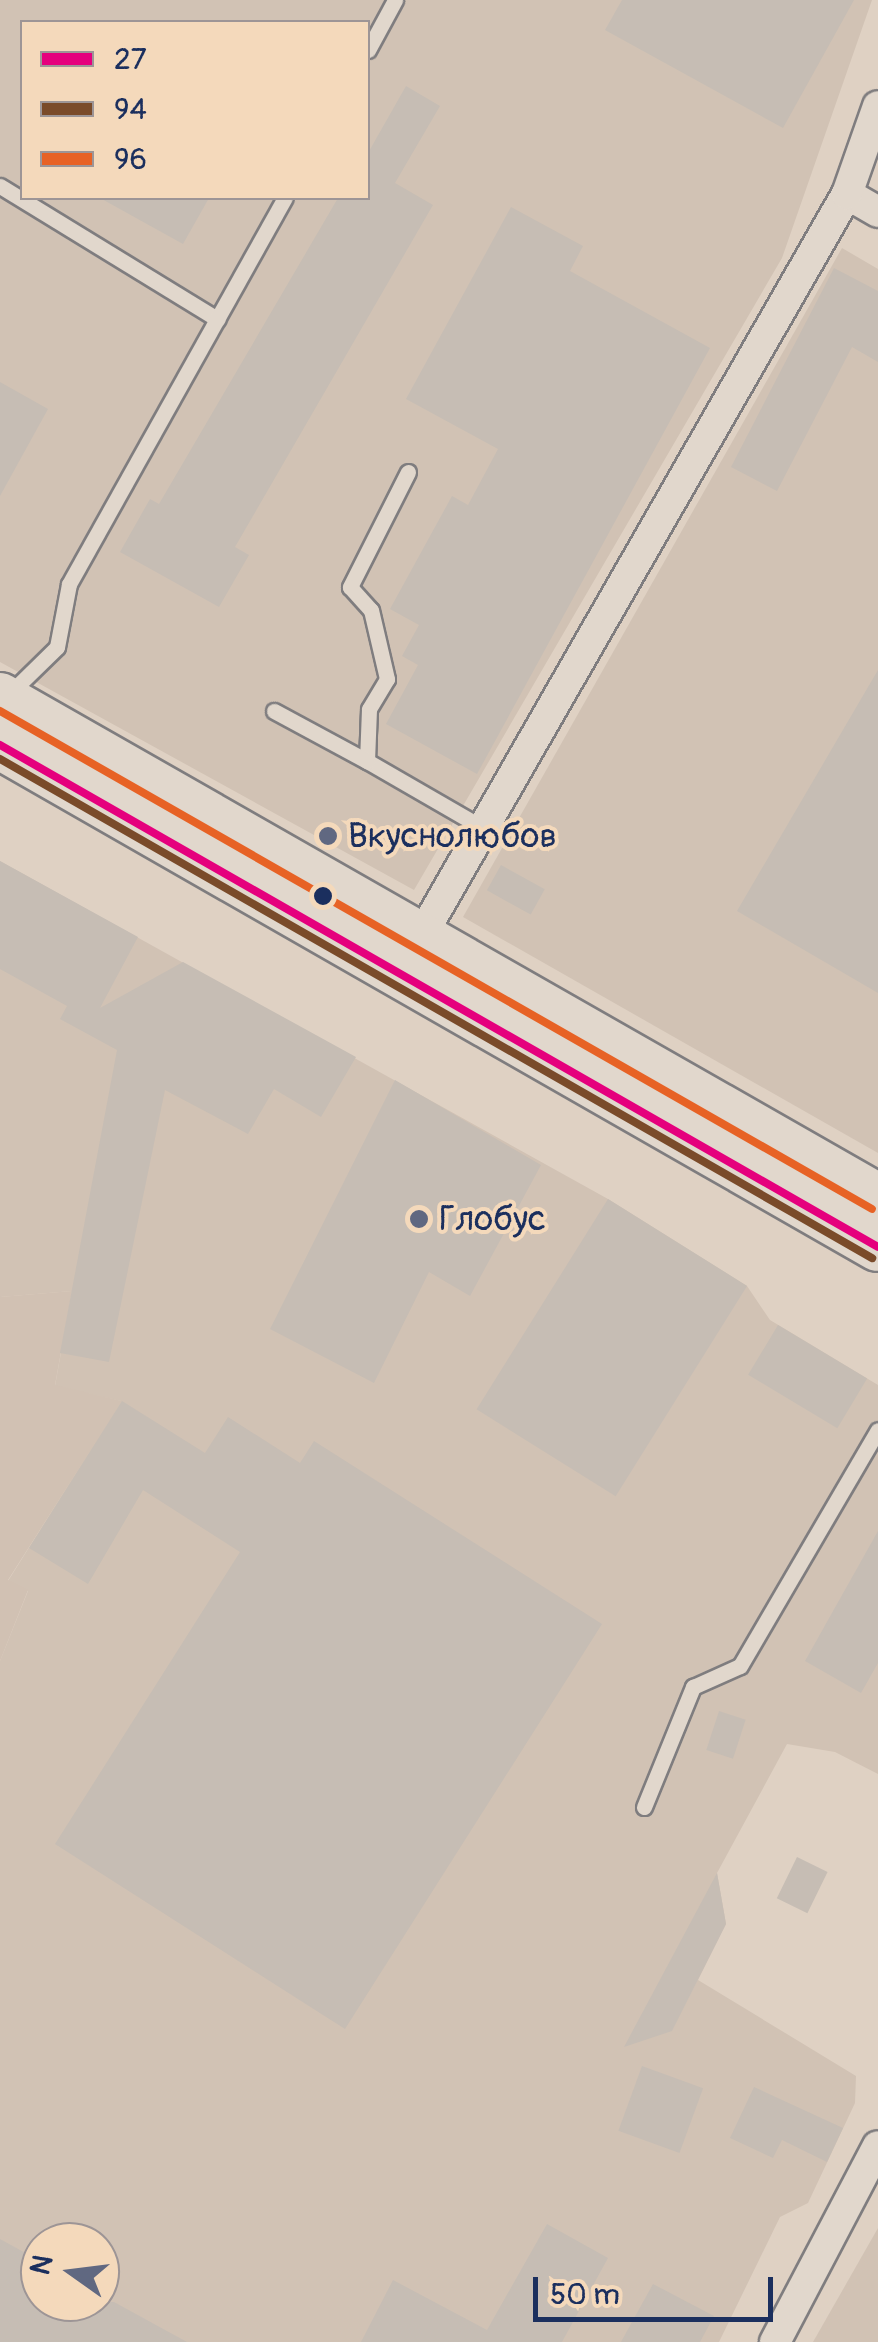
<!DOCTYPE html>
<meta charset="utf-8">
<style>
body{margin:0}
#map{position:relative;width:878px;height:2342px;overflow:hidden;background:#dfd1c3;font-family:Pangolin,sans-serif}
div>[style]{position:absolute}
.built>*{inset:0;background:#d1c2b4}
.green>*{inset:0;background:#d1c1b3}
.building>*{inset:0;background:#c6bdb4;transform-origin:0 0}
.roads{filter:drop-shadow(2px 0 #7f7d7f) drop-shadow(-2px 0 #7f7d7f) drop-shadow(0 2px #7f7d7f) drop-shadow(0 -2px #7f7d7f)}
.lane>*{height:15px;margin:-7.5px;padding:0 7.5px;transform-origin:7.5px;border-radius:7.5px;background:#e1d7cc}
.street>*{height:30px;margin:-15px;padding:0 15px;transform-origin:15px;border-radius:15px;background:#e1d7cc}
.primary>*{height:48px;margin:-24px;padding:0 24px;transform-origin:24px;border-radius:24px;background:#e1d7cc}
.bus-1>*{height:8px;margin:-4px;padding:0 4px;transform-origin:4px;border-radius:4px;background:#e5007d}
.bus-2>*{height:8px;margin:-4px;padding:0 4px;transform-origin:4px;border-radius:4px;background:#7a4b2a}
.bus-3>*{height:8px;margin:-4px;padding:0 4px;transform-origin:4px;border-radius:4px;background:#e76225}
.dots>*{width:28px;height:28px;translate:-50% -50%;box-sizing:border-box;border:5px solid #f4d9bb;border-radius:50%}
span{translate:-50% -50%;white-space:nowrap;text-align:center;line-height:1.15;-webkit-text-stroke:8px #f4d9bb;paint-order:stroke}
.poi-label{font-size:35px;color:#1b2f5e}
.left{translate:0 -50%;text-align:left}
.legend{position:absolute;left:20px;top:20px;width:350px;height:180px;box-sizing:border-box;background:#f4d9bb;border:2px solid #9d9596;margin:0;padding:12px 18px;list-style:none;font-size:30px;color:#1b2f5e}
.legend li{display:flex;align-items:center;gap:20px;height:50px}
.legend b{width:50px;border:2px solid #9d9596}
.north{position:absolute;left:20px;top:2222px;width:100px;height:100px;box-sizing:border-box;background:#f4d9bb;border:2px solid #9d9596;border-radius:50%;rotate:284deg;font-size:28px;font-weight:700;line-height:40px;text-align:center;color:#1b2f5e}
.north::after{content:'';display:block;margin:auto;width:35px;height:45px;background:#606881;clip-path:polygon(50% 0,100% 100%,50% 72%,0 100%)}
.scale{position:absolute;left:533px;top:2277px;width:240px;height:45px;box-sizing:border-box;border:5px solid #1b2f5e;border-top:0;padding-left:12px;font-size:30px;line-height:35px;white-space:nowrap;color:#1b2f5e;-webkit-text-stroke:8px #f4d9bb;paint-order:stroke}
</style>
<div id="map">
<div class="built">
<i style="clip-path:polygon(evenodd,0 0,872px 0,782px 258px,414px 890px,0 662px,0 0,22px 22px,368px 22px,368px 198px,22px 198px,22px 22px)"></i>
<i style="clip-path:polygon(842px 248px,878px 269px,878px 1153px,463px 917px)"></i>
<i style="clip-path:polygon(evenodd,0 861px,608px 1199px,747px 1286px,770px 1320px,878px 1385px,878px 1774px,835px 1752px,787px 1744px,717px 1873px,726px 1924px,698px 1980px,856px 2076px,855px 2103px,808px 2203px,780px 2217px,719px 2342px,0 2342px,0 1661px,28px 1591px,8px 1581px,121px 1401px,55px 1386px,72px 1291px,0 1297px,0 861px,40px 2242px,100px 2242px,100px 2302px,40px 2302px,40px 2242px)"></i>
<i style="clip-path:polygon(878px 2228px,878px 2342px,813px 2342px)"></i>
</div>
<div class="green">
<i style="clip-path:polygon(72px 1291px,55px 1385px,122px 1401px,8px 1580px,28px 1590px,0 1661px,0 1297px)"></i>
</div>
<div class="building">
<i style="clip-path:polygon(622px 0,854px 0,783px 128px,605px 30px)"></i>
<i style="clip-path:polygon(406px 86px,440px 106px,395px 183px,433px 205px,235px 547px,249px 555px,219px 607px,120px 552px,150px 499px,159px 504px,338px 198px,368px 198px,368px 153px)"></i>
<i style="clip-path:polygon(100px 198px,209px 198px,183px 244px)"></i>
<i style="clip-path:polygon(511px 207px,583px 246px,570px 271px,710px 348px,477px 774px,386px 724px,418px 665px,402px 656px,419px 625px,390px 609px,452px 496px,468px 505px,498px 449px,406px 399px)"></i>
<i style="clip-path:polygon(834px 268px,878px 291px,878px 362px,852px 347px,777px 491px,731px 467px)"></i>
<i style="clip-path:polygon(0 382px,48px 409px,0 496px)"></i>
<i style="clip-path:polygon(878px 670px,878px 993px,737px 911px)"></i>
<i style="clip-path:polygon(0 861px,138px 937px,100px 1008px,183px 962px,356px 1057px,321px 1117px,274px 1089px,248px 1134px,165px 1090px,109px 1362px,60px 1353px,117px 1050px,60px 1019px,67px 1006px,0 969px)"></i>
<i style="left:501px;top:865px;width:50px;height:29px;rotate:29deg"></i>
<i style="clip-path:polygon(395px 1080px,541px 1165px,470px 1296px,429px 1272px,374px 1383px,270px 1329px)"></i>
<i style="left:608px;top:1199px;width:164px;height:248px;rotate:32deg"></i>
<i style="left:778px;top:1325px;width:104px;height:58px;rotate:31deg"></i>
<i style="clip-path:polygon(122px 1401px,205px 1453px,228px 1417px,300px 1463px,314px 1441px,602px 1624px,345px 2029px,55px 1844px,240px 1552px,143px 1490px,88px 1584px,29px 1548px)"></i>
<i style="clip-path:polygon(878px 1531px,878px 1663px,861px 1693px,805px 1661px)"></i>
<i style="left:719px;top:1711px;width:28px;height:41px;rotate:18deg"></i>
<i style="left:797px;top:1857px;width:34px;height:46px;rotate:26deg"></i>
<i style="clip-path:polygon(717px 1873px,726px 1924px,672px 2031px,624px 2047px)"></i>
<i style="left:642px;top:2066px;width:65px;height:69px;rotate:20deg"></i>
<i style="clip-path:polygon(754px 2087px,843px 2128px,827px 2162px,782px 2140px,773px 2158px,730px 2138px)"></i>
<i style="clip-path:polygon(547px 2224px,608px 2258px,562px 2342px,361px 2342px,393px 2280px,487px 2330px)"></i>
<i style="clip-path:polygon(0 2239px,40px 2261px,40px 2302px,114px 2302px,187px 2342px,0 2342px)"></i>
<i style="clip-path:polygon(653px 2284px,714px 2316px,700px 2342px,621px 2342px)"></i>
</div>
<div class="roads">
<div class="lane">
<i style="left:368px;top:50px;width:57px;rotate:-61.6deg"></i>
<i style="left:0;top:186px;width:255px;rotate:31.5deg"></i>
<i style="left:408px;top:472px;width:129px;rotate:116.8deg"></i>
<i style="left:350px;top:587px;width:31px;rotate:48deg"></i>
<i style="left:371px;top:610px;width:71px;rotate:76.9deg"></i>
<i style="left:387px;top:679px;width:35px;rotate:121deg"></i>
<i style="left:369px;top:709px;width:52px;rotate:92.2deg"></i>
<i style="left:367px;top:761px;width:134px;rotate:30deg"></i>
<i style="left:7px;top:696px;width:70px;rotate:-44.4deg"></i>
<i style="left:57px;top:647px;width:64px;rotate:-79.2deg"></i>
<i style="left:69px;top:584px;width:442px;rotate:-60.8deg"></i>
<i style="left:274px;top:711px;width:106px;rotate:28.3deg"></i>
<i style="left:644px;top:1807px;width:130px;rotate:-67.8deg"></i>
<i style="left:693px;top:1687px;width:51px;rotate:-24.1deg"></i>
<i style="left:740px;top:1666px;width:273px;rotate:-59.7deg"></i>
</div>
<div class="street">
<i style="left:847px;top:194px;width:36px;rotate:30deg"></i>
<i style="left:412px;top:952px;width:874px;rotate:-60.15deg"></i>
<i style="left:847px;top:194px;width:93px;rotate:-70.6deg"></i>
<i style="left:775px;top:2342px;width:221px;rotate:-62.3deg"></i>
</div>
<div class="primary">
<i style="left:0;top:697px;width:1011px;rotate:29.71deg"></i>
<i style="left:0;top:745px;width:1011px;rotate:29.76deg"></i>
</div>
</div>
<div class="bus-1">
<i style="left:0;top:745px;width:1011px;rotate:29.76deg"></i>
</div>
<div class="bus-2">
<i style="left:0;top:759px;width:1005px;rotate:29.78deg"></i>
</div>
<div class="bus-3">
<i style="left:0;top:711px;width:1004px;rotate:29.73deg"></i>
</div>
<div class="dots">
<i style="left:328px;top:836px;background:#606881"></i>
<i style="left:323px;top:896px;background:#1b2f5e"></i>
<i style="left:419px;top:1219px;background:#606881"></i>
</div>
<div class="poi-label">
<span class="left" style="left:348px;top:836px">Вкуснолюбов</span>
<span class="left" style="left:439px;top:1219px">Глобус</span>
</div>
<ul class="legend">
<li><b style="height:12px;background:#e5007d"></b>27</li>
<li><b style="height:12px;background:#7a4b2a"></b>94</li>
<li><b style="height:12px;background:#e76225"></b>96</li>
</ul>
<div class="north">N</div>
<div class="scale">50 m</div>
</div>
